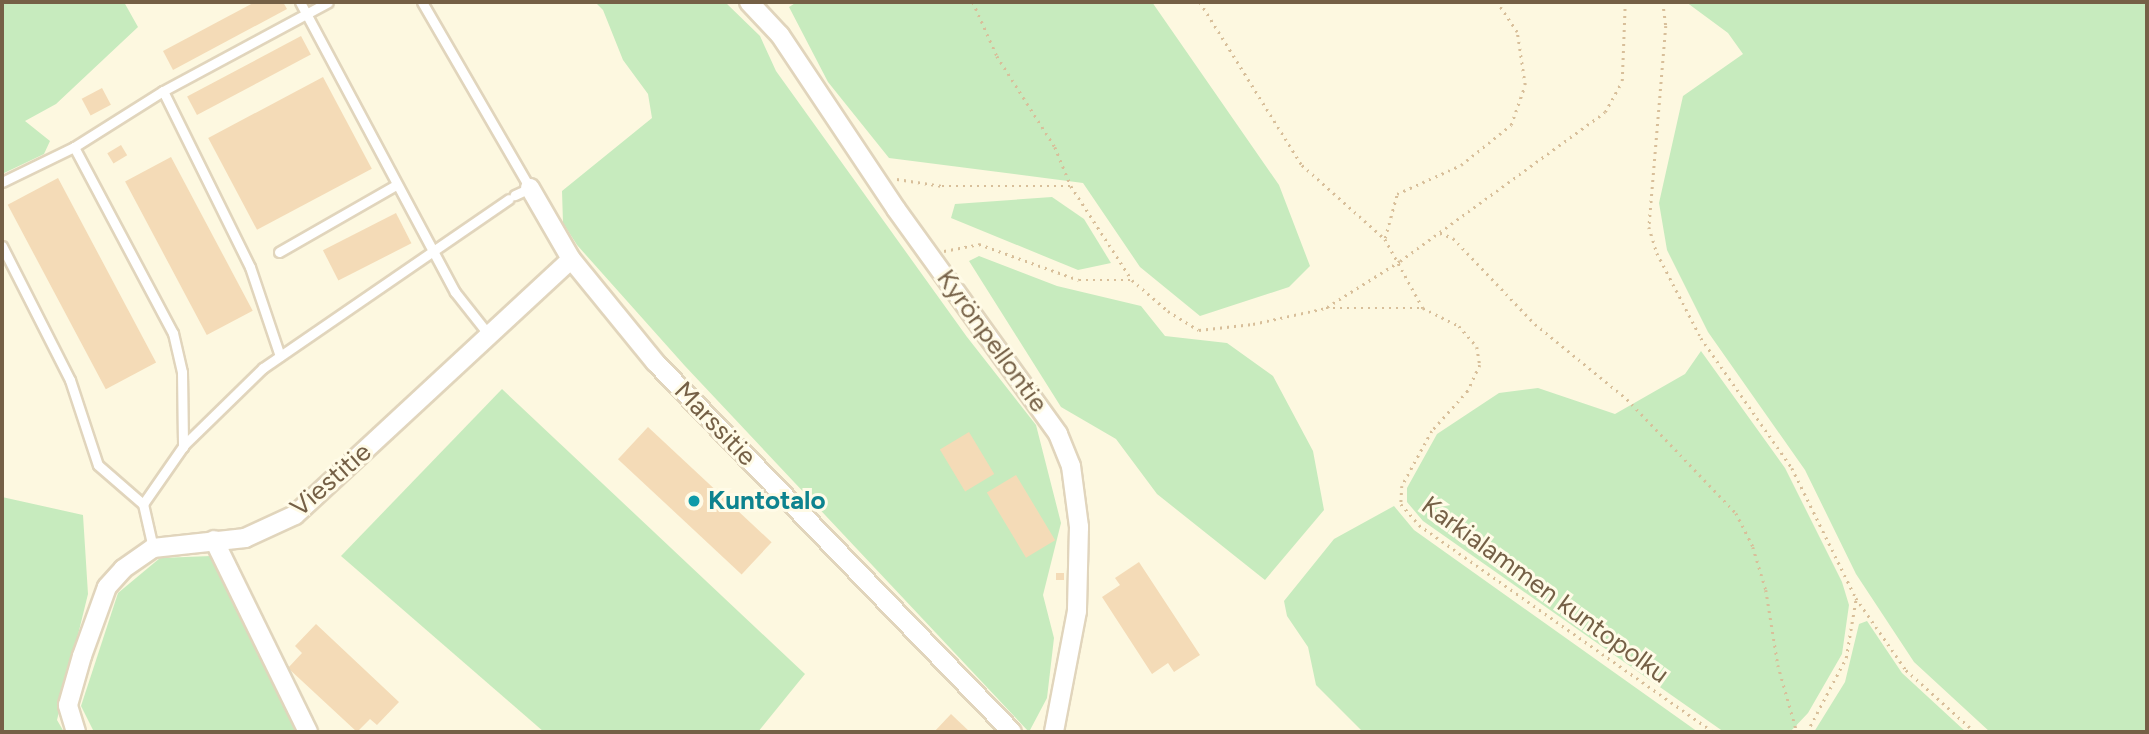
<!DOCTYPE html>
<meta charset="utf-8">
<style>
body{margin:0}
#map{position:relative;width:2149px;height:734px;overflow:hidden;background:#fdf8e0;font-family:Figtree,sans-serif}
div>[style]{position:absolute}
.green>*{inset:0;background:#c7ebbe}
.building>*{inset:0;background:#f4dbb7;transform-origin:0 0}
.path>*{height:2.5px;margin-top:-1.25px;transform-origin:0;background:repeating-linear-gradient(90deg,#d8bf9a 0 2px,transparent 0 7px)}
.roads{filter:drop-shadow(2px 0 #e1d5bc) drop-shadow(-2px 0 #e1d5bc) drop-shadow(0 2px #e1d5bc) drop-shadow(0 -2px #e1d5bc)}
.lane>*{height:9px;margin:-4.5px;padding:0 4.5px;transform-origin:4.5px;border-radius:4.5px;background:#fff}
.street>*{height:18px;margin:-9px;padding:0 9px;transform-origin:9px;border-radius:9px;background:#fff}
.dots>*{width:19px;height:19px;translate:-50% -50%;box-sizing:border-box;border:4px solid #fffbe7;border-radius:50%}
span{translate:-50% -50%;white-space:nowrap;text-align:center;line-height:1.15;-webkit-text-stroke:6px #fffbe7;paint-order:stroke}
.street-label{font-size:26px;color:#756046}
.culture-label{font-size:26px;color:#0d838f;font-weight:700}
.left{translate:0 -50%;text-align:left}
.frame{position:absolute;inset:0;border:4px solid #756046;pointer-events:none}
</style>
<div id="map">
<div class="green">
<i style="clip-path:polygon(2px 2px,124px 2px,138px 27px,56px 104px,25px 121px,50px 141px,44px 154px,2px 174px)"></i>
<i style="clip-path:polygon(595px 2px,725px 2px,760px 36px,776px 71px,967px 337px,1036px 425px,1061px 523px,1043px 595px,1054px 638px,1047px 698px,1029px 732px,685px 366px,577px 245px,563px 223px,562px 191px,652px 118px,648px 94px,623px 60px,603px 10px)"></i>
<i style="clip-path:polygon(797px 2px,1152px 2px,1279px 185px,1310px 266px,1289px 287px,1200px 316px,1140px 267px,1083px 183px,889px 158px,828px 82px,789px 7px)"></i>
<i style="clip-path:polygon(1686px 2px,2147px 2px,2147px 732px,1990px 732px,1914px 662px,1856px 574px,1805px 470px,1708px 332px,1667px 250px,1659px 203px,1683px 96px,1743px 54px,1728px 33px)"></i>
<i style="clip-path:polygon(1052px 197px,1084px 219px,1111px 263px,1078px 270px,951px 218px,955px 204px)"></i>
<i style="clip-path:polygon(979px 256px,1057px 286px,1141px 306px,1165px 336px,1227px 343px,1273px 376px,1313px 451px,1324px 510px,1265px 580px,1157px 494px,1116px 439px,1061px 407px,969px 261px)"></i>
<i style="clip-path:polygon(1701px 351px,1785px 468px,1842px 582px,1849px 605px,1842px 654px,1808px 713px,1790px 732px,1724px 732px,1423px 521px,1407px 502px,1407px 488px,1437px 434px,1499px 393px,1538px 388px,1615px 414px,1685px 374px)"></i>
<i style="clip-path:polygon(502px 389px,805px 674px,758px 732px,544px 732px,341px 556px)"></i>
<i style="clip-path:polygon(2px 497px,83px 515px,88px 594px,57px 720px,64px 732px,2px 732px)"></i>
<i style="clip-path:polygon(1394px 506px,1414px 530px,1698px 732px,1363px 732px,1316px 685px,1308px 647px,1287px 616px,1284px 601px,1334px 539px)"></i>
<i style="clip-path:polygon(211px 556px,296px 732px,94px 732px,81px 706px,118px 593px,160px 558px)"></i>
<i style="clip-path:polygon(1867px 621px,1902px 673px,1966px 732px,1814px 732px,1845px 682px,1859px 624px)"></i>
</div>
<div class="building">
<i style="clip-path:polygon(255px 2px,283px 2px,287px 9px,173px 70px,163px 51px)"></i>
<i style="left:301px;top:36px;width:21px;height:129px;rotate:62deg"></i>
<i style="left:323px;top:77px;width:104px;height:130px;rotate:62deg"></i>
<i style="left:102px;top:88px;width:19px;height:23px;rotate:62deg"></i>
<i style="left:121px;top:145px;width:12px;height:16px;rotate:59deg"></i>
<i style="left:171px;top:157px;width:174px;height:52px;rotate:62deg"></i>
<i style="left:58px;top:178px;width:209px;height:57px;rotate:62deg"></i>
<i style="left:396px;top:213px;width:34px;height:82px;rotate:63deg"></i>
<i style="left:648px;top:427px;width:169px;height:44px;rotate:43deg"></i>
<i style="left:969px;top:432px;width:49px;height:34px;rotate:59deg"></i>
<i style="left:1016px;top:475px;width:76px;height:34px;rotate:59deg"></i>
<i style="clip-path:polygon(1139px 562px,1200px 655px,1174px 672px,1168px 663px,1152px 674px,1102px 597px,1120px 585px,1115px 578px)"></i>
<i style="left:1056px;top:573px;width:8px;height:7px"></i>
<i style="clip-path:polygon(316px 624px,399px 702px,377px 725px,370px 719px,357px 732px,288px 668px,302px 653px,295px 646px)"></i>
<i style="clip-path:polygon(951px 714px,970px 732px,934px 732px)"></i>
</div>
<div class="path">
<i style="left:973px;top:2px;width:59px;rotate:66deg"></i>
<i style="left:997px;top:56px;width:108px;rotate:57.5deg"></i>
<i style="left:1055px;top:147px;width:42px;rotate:67.7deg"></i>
<i style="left:1071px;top:186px;width:112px;rotate:57deg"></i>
<i style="left:1132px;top:280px;width:48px;rotate:40.7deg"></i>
<i style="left:1168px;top:311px;width:36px;rotate:32deg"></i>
<i style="left:1199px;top:330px;width:54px;rotate:-6.3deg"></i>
<i style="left:1253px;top:324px;width:75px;rotate:-12.4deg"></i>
<i style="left:1326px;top:308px;width:96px"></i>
<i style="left:1200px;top:2px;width:192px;rotate:58deg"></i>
<i style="left:1302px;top:165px;width:111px;rotate:41.7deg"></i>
<i style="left:1385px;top:239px;width:79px;rotate:61.2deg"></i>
<i style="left:1423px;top:308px;width:40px;rotate:26.6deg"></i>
<i style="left:1459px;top:326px;width:28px;rotate:49deg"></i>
<i style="left:1477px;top:347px;width:18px;rotate:81deg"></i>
<i style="left:1480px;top:365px;width:29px;rotate:115deg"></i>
<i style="left:1468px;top:391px;width:54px;rotate:132deg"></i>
<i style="left:1432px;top:431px;width:63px;rotate:118.6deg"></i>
<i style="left:1402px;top:486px;width:18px;rotate:93deg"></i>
<i style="left:1401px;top:504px;width:28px;rotate:49deg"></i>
<i style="left:1419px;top:525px;width:360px;rotate:35.1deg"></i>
<i style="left:1663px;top:2px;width:24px;rotate:83deg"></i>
<i style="left:1666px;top:26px;width:202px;rotate:94.8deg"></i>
<i style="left:1649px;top:227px;width:27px;rotate:73deg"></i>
<i style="left:1657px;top:253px;width:96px;rotate:62.6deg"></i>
<i style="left:1701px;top:338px;width:159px;rotate:55deg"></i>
<i style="left:1792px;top:468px;width:145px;rotate:63.8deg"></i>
<i style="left:1856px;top:598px;width:88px;rotate:55.2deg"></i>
<i style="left:1906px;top:670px;width:93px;rotate:41.9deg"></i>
<i style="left:897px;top:179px;width:46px;rotate:8.8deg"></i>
<i style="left:942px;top:186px;width:129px"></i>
<i style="left:1440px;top:233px;width:14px;rotate:21deg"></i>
<i style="left:1453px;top:238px;width:119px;rotate:46.4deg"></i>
<i style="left:1535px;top:324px;width:119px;rotate:39.2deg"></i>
<i style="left:1627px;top:399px;width:158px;rotate:46.3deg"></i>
<i style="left:1736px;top:513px;width:38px;rotate:63deg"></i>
<i style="left:1753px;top:547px;width:45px;rotate:73.2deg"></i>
<i style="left:1766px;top:590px;width:76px;rotate:80.9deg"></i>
<i style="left:1778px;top:665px;width:70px;rotate:74.2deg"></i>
<i style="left:1385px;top:238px;width:46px;rotate:-74.7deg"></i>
<i style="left:1397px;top:194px;width:70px;rotate:-24.4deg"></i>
<i style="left:1461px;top:165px;width:64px;rotate:-38.7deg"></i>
<i style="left:1511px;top:125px;width:42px;rotate:-70.7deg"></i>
<i style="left:1525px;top:85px;width:54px;rotate:-98.6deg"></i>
<i style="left:1517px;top:32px;width:36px;rotate:-124deg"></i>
<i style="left:944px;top:251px;width:36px;rotate:-11deg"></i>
<i style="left:979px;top:244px;width:106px;rotate:19.8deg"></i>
<i style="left:1079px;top:280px;width:53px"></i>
<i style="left:1327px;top:307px;width:86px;rotate:-32.2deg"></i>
<i style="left:1400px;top:261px;width:253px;rotate:-36deg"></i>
<i style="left:1605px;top:112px;width:35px;rotate:-61deg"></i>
<i style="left:1622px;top:81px;width:79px;rotate:-87.8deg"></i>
<i style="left:1807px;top:732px;width:84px;rotate:-62.2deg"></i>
<i style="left:1846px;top:658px;width:61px;rotate:-80.5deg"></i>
</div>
<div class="roads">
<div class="lane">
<i style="left:300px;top:2px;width:329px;rotate:61.9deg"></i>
<i style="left:455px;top:292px;width:55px;rotate:51.7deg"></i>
<i style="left:422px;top:2px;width:215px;rotate:59.9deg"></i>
<i style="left:530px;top:188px;width:17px;rotate:155deg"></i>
<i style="left:163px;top:91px;width:196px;rotate:63.7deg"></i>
<i style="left:250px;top:267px;width:94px;rotate:71.4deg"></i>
<i style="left:74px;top:147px;width:211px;rotate:62deg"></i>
<i style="left:173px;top:333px;width:40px;rotate:77deg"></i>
<i style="left:182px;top:372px;width:75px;rotate:89.2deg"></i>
<i style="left:2px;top:182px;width:80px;rotate:-25.9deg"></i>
<i style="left:74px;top:147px;width:105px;rotate:-32.2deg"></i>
<i style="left:163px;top:91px;width:187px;rotate:-28.3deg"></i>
<i style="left:2px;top:246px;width:150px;rotate:63.1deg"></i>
<i style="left:70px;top:380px;width:89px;rotate:71.8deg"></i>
<i style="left:98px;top:465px;width:60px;rotate:40.9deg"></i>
<i style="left:279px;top:252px;width:135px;rotate:-29.8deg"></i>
<i style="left:153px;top:548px;width:45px;rotate:-102.8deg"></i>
<i style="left:143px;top:504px;width:72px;rotate:-55.2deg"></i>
<i style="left:184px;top:445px;width:110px;rotate:-44.3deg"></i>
<i style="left:263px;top:368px;width:298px;rotate:-34.5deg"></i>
</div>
<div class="street">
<i style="left:749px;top:2px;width:45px;rotate:46.8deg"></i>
<i style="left:780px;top:35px;width:209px;rotate:56.3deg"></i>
<i style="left:896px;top:209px;width:277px;rotate:54.2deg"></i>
<i style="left:1058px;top:434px;width:35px;rotate:68deg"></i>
<i style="left:1071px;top:466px;width:62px;rotate:82.5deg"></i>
<i style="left:1079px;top:527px;width:84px;rotate:91.4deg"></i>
<i style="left:1077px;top:611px;width:123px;rotate:100.8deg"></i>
<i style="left:530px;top:188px;width:82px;rotate:60deg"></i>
<i style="left:571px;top:259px;width:133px;rotate:50.8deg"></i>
<i style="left:655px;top:362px;width:514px;rotate:46.02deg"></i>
<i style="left:214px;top:540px;width:214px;rotate:63.9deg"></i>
<i style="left:76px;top:732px;width:28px;rotate:-107deg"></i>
<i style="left:68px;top:705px;width:51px;rotate:-74.1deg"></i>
<i style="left:82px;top:656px;width:73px;rotate:-70.1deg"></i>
<i style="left:107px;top:587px;width:24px;rotate:-48deg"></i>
<i style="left:123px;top:569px;width:37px;rotate:-35deg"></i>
<i style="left:153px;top:548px;width:93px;rotate:-6.2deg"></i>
<i style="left:245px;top:538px;width:55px;rotate:-24.7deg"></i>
<i style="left:295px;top:515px;width:376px;rotate:-42.8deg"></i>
</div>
</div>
<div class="dots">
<i style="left:694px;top:501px;background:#0f9aa8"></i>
</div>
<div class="street-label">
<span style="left:992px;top:341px;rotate:54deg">Kyrönpellontie</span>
<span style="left:715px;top:424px;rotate:46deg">Marssitie</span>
<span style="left:331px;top:480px;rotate:-41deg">Viestitie</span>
<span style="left:1545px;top:590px;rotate:36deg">Karkialammen kuntopolku</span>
</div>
<div class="culture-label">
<span class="left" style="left:708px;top:501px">Kuntotalo</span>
</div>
<div class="frame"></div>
</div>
